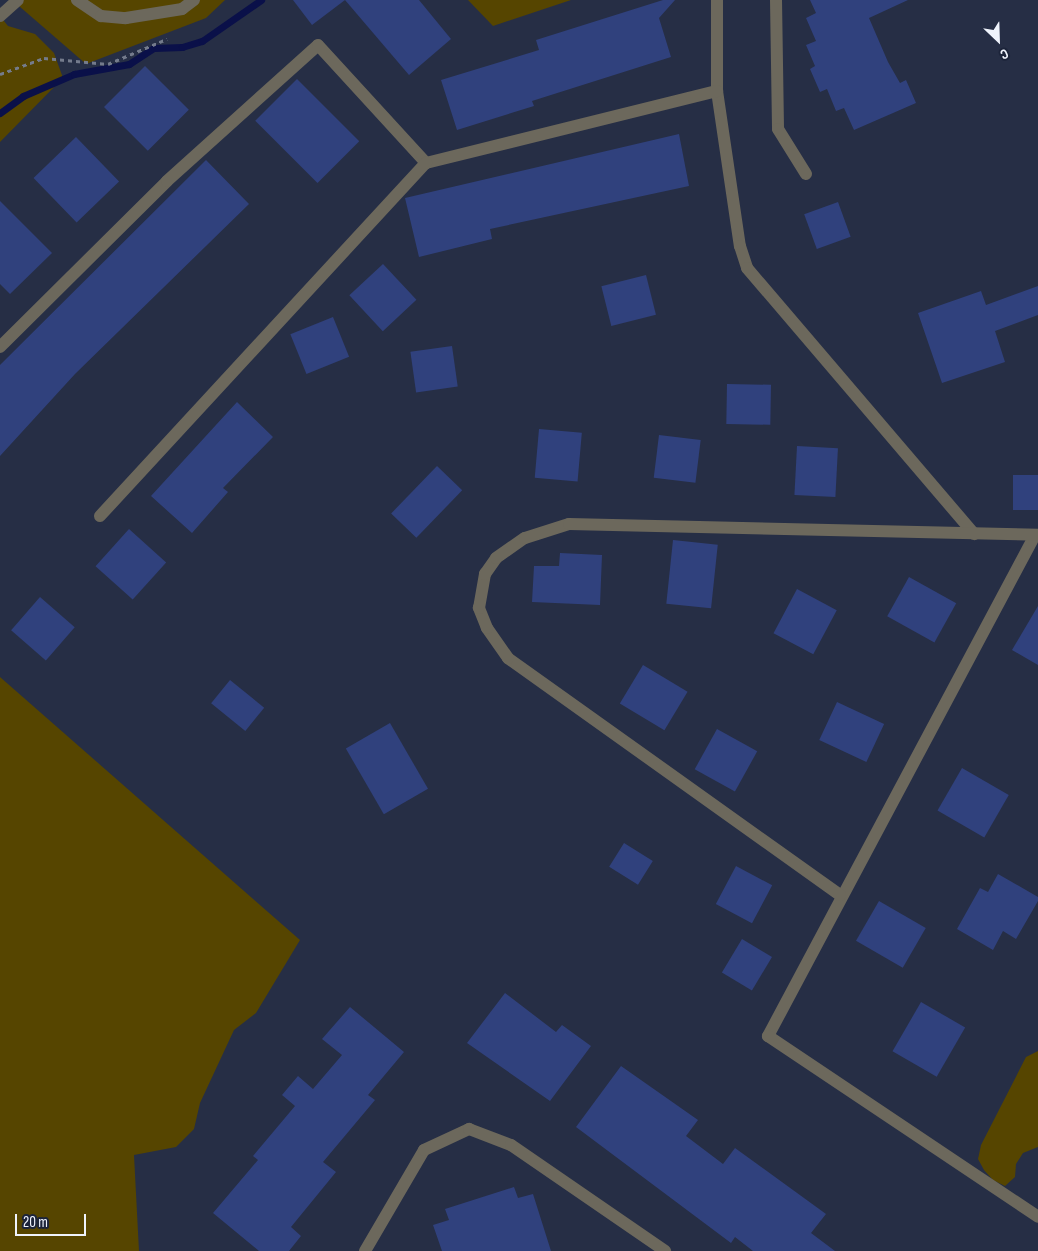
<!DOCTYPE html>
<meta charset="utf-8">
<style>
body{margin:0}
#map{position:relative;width:1038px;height:1251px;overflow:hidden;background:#262e45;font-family:"Sofia Sans Condensed",sans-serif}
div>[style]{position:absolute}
.green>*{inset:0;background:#564500}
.stream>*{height:7px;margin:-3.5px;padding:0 3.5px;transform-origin:3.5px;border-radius:3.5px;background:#0a1049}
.building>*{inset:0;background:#30417d;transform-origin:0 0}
.path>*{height:3px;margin-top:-1.5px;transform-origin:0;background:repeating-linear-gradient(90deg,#747b8c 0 4px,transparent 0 8px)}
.minor>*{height:12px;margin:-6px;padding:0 6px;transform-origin:6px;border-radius:6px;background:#6c685c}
span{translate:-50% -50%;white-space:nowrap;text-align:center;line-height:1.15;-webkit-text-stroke:4.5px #1c243a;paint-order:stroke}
.north{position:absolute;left:973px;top:15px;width:50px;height:50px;-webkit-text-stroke:4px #1c243a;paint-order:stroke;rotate:156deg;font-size:14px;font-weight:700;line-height:20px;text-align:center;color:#eff3fc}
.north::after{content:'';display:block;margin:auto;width:18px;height:22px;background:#eff3fc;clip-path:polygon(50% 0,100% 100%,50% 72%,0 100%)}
.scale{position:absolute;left:15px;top:1214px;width:71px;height:22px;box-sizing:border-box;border:2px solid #eff3fc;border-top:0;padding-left:6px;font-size:15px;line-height:18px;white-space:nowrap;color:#eff3fc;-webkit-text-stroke:4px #1c243a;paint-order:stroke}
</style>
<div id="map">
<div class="green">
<i style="clip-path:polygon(12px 0,225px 0,206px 18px,86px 64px)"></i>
<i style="clip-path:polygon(468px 0,571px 0,493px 26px)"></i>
<i style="clip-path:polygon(0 16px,8px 26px,35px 34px,54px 53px,63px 78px,0 142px)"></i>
<i style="clip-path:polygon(0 677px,300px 940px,256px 1013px,234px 1030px,200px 1103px,194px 1129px,176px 1147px,134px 1155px,139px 1251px,0 1251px)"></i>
<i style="clip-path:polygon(1038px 1051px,1038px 1147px,1023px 1153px,1016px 1164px,1015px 1177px,1005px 1186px,993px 1180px,984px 1170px,978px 1159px,981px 1145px,1026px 1057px)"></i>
</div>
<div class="stream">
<i style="left:0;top:113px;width:29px;rotate:-36deg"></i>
<i style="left:23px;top:96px;width:56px;rotate:-23.3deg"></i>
<i style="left:74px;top:74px;width:56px;rotate:-10.3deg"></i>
<i style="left:129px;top:64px;width:30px;rotate:-33deg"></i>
<i style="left:154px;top:48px;width:28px;rotate:-2deg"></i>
<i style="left:182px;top:47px;width:21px;rotate:-17deg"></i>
<i style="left:202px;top:41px;width:72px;rotate:-34.8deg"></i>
</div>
<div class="building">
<i style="clip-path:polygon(293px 0,345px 0,312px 25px)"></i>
<i style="clip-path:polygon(345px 0,419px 0,451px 39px,409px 75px)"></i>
<i style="clip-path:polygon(663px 0,675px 0,659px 18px,671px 57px,532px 101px,534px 106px,457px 130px,441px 80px,539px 50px,536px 40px)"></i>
<i style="clip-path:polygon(810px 0,908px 0,869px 18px,888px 62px,900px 83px,906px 80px,916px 103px,854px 130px,844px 108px,836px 111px,827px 89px,820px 92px,810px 69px,815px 66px,806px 45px,816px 41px,806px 18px,816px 13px)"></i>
<i style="left:145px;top:66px;width:62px;height:58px;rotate:45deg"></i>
<i style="left:297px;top:79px;width:88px;height:59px;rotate:45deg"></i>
<i style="clip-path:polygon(679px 134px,689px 186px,490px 229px,492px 239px,419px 257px,405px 198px)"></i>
<i style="left:76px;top:137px;width:62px;height:59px;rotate:46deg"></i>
<i style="clip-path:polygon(206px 160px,249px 204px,75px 374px,0 456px,0 365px)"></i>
<i style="clip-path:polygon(0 201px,52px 253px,10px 294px,0 284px)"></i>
<i style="left:838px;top:202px;width:37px;height:36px;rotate:70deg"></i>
<i style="left:383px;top:264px;width:49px;height:46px;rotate:47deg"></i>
<i style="left:646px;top:275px;width:41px;height:46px;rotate:76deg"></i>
<i style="clip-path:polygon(1038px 286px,1038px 315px,995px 331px,1005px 362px,942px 383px,918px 313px,981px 291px,986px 305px)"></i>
<i style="left:333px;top:317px;width:43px;height:46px;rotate:68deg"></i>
<i style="left:452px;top:346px;width:41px;height:42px;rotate:82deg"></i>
<i style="left:727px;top:384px;width:44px;height:40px;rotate:1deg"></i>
<i style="clip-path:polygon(237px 402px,273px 437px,223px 488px,228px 492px,192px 533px,151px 496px)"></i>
<i style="left:539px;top:429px;width:43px;height:49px;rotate:5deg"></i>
<i style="left:659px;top:435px;width:42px;height:43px;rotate:7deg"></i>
<i style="left:797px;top:446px;width:41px;height:49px;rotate:3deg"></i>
<i style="left:437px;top:466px;width:35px;height:66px;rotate:44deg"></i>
<i style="left:1038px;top:475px;width:35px;height:25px;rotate:90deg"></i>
<i style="left:129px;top:529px;width:50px;height:50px;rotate:42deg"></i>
<i style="left:673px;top:540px;width:45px;height:64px;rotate:6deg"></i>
<i style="clip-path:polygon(560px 553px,602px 555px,600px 605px,532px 602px,534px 566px,559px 566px)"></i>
<i style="left:909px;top:577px;width:54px;height:45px;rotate:29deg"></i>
<i style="left:797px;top:589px;width:45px;height:50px;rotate:28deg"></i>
<i style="left:40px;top:597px;width:46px;height:44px;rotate:41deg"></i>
<i style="clip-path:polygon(1038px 606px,1038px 665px,1012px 650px)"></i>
<i style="left:643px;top:665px;width:52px;height:45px;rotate:31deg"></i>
<i style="left:230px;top:680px;width:44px;height:30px;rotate:39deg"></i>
<i style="left:837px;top:702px;width:52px;height:42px;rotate:25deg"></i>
<i style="left:390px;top:723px;width:76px;height:51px;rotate:60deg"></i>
<i style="left:717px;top:729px;width:46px;height:46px;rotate:29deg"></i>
<i style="left:962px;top:768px;width:54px;height:49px;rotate:30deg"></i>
<i style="left:624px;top:843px;width:34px;height:28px;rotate:32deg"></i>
<i style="left:736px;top:866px;width:41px;height:43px;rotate:28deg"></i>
<i style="clip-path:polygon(998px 874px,1038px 897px,1038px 901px,1016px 939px,1003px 931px,993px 950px,957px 929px,980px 888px,988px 892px)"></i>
<i style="left:879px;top:901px;width:54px;height:46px;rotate:30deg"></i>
<i style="left:742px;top:939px;width:35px;height:39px;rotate:31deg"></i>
<i style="clip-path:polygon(505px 993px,556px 1032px,562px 1025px,591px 1046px,550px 1101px,467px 1043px)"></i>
<i style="left:921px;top:1002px;width:51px;height:57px;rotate:30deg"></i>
<i style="clip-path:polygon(350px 1007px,404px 1052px,368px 1095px,375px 1100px,323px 1162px,336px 1172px,291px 1227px,301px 1236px,289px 1251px,259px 1251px,213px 1213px,258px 1160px,253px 1156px,295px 1106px,282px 1095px,298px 1076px,313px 1089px,342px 1055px,322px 1039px)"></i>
<i style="clip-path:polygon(621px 1066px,698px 1120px,686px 1136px,723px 1164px,735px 1148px,826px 1214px,811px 1233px,835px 1251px,753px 1251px,735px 1237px,731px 1243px,576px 1127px)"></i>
<i style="clip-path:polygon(514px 1187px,518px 1198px,533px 1194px,551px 1251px,442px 1251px,433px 1225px,449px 1220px,445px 1209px)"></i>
</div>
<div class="path">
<i style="left:0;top:74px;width:47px;rotate:-20deg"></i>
<i style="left:44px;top:58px;width:64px;rotate:5.4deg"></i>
<i style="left:108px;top:64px;width:64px;rotate:-23deg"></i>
</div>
<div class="minor">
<i style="left:77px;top:0;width:29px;rotate:34deg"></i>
<i style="left:101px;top:16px;width:25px;rotate:5deg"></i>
<i style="left:126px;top:18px;width:57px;rotate:-9.1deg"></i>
<i style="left:182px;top:9px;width:15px;rotate:-37deg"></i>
<i style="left:717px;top:0;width:91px;rotate:90deg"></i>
<i style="left:717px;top:91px;width:157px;rotate:81.6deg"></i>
<i style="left:740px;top:246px;width:23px;rotate:72deg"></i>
<i style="left:747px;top:268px;width:350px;rotate:49.5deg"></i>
<i style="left:776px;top:0;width:129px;rotate:89.1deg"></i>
<i style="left:778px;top:129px;width:53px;rotate:58.1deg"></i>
<i style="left:0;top:16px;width:24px;rotate:-42deg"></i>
<i style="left:0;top:347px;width:235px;rotate:-44.8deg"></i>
<i style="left:167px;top:181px;width:203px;rotate:-42deg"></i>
<i style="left:318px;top:45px;width:160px;rotate:47.5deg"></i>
<i style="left:426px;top:163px;width:300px;rotate:-13.9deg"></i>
<i style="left:100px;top:516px;width:481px;rotate:-47.3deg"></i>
<i style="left:1035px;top:535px;width:568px;rotate:118.05deg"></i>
<i style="left:768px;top:1036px;width:325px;rotate:33.8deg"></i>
<i style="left:840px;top:895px;width:408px;rotate:-144.5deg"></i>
<i style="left:508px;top:658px;width:37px;rotate:-125deg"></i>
<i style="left:487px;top:628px;width:22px;rotate:-112deg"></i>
<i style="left:479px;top:608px;width:35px;rotate:-80deg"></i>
<i style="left:485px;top:574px;width:19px;rotate:-55deg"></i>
<i style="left:496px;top:558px;width:35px;rotate:-35deg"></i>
<i style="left:525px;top:538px;width:46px;rotate:-17.7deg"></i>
<i style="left:569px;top:524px;width:469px;rotate:1.3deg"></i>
<i style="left:365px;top:1251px;width:117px;rotate:-59.7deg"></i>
<i style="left:424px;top:1150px;width:50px;rotate:-25deg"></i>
<i style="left:469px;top:1129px;width:45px;rotate:20.9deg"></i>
<i style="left:511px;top:1145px;width:187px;rotate:34.5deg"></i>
</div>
<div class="north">С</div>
<div class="scale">20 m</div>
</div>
